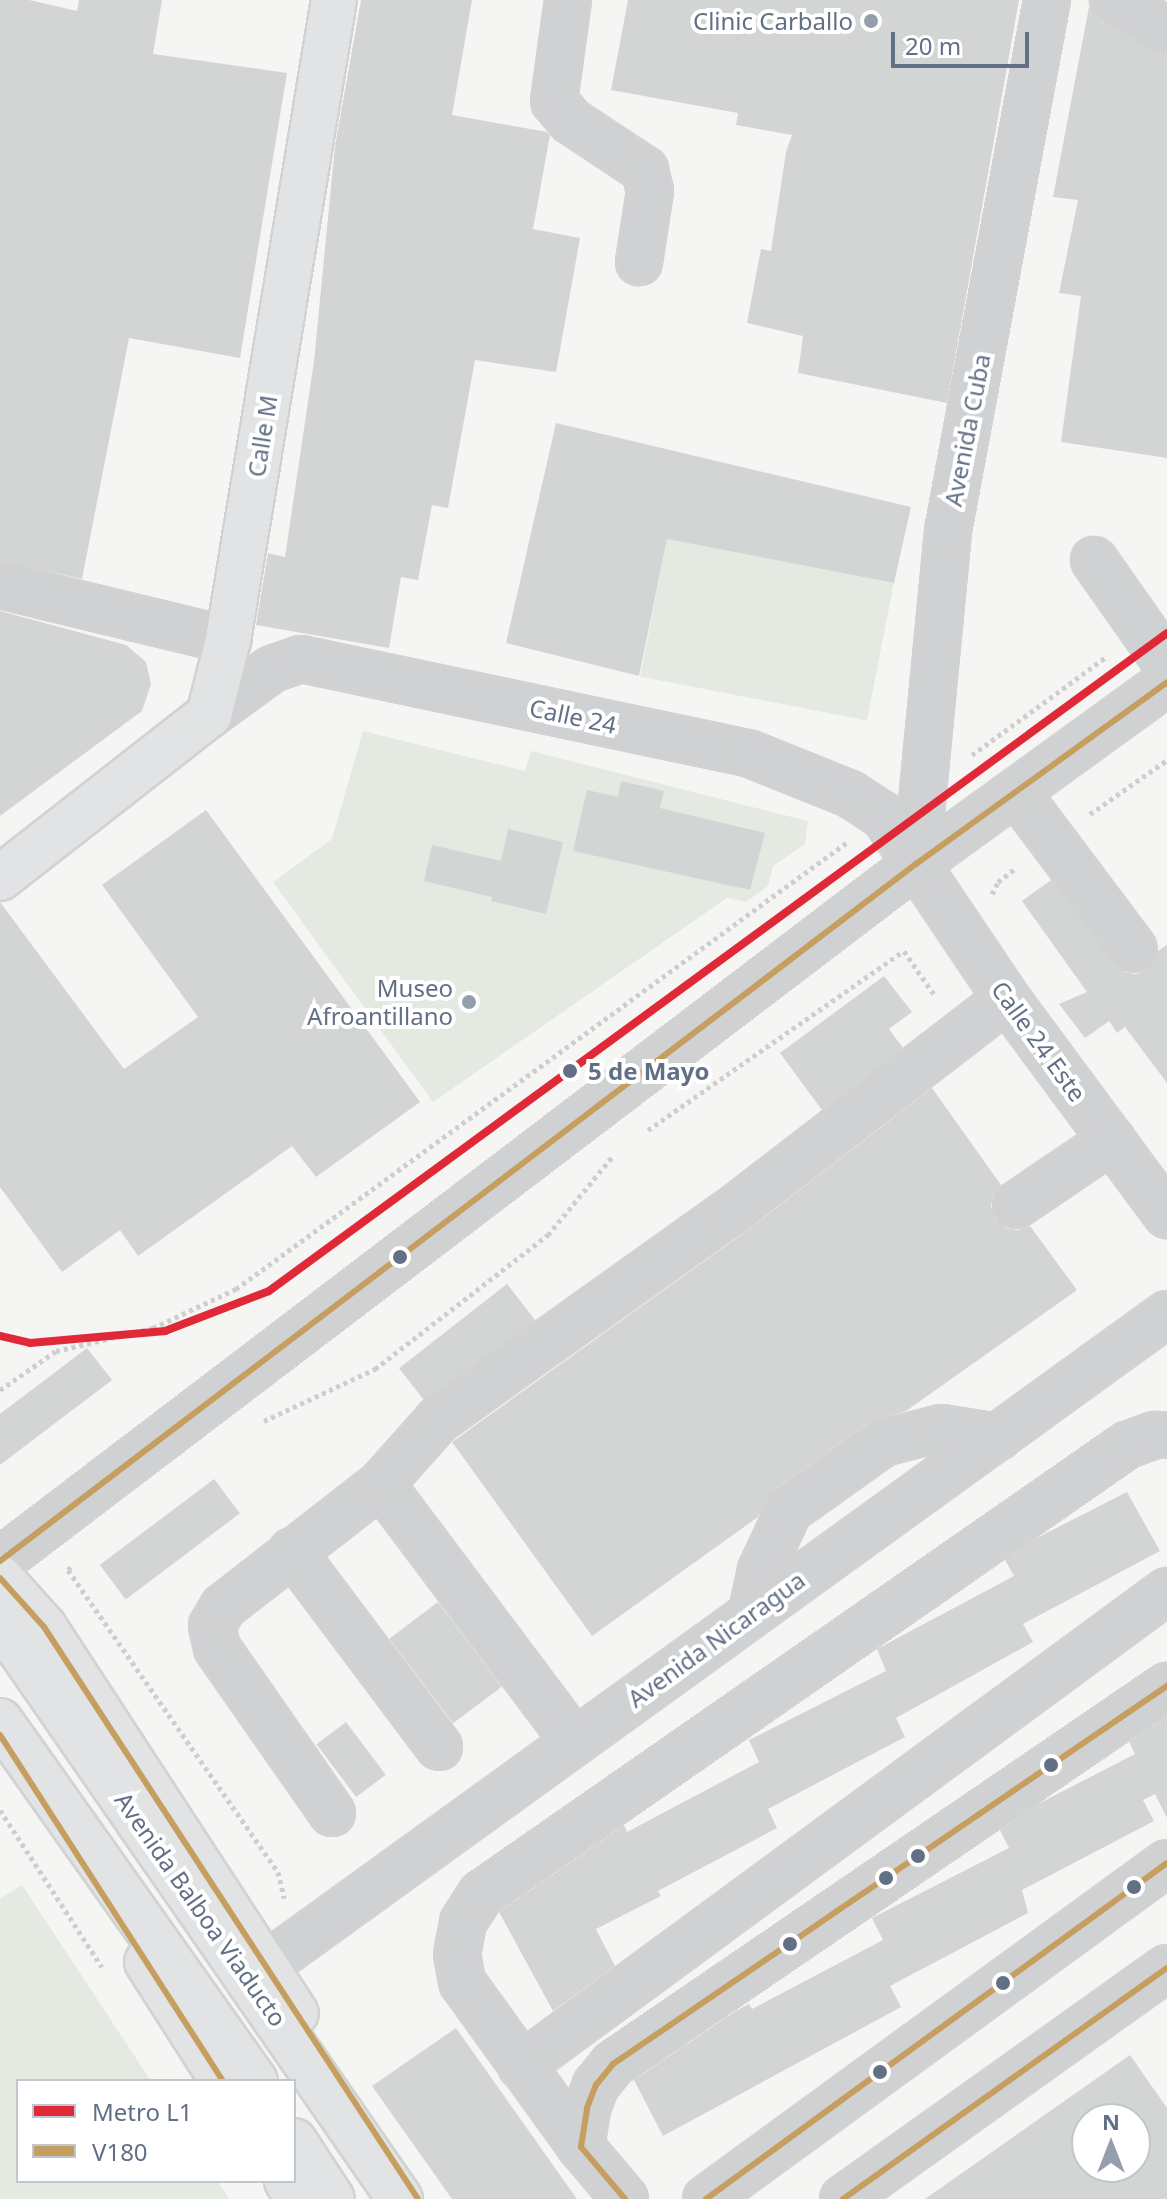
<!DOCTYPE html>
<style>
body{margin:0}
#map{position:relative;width:1167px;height:2199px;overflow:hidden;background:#f5f5f3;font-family:"Noto Sans",sans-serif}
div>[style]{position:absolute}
.green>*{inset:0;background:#e4e9e1;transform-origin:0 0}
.building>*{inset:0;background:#d3d5d5;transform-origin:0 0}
.path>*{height:5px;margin-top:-2.5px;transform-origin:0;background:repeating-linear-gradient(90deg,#cecece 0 4px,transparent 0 8px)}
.roads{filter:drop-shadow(2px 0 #d1d2d3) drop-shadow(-2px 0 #d1d2d3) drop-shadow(0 2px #d1d2d3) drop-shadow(0 -2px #d1d2d3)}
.minor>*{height:44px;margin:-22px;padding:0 22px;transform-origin:22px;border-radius:22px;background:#d0d1d2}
.major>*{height:44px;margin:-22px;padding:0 22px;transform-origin:22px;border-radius:22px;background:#e2e3e4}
.highway>*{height:44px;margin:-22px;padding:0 22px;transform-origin:22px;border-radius:22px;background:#e2e3e4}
.bus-1>*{height:6px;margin:-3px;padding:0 3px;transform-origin:3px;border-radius:3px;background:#c69f60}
.metro-1>*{height:8px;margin:-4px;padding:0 4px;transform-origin:4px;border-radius:4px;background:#df2937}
.dots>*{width:22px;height:22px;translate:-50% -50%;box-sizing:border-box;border:4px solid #fff;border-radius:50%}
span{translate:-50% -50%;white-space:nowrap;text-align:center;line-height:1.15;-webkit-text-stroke:8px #fff;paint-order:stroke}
.poi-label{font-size:24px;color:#627086}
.right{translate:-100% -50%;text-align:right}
.street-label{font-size:24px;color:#627086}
.stop-label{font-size:24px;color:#627086;font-weight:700}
.left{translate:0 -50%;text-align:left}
.legend{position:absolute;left:16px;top:2079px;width:280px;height:104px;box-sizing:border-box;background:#fff;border:2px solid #c0c6cf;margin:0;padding:10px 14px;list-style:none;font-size:24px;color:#627086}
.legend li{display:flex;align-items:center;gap:16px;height:40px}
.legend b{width:40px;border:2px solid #c0c6cf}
.north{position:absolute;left:1071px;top:2103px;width:80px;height:80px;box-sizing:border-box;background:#fff;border:2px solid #c0c6cf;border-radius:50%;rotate:0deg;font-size:22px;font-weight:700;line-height:32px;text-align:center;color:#627086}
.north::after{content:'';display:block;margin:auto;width:28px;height:36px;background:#959fac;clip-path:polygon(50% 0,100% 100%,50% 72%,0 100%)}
.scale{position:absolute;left:891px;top:32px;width:138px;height:36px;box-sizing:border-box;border:4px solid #627086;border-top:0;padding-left:10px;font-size:24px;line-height:28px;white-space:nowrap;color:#627086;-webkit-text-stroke:6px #fff;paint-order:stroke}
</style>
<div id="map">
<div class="green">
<i style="left:667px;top:539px;width:231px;height:140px;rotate:11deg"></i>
<i style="clip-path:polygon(363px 731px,525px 771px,531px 751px,808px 821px,805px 844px,773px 866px,768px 886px,746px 902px,727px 898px,433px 1102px,273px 882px,332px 839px)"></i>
<i style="clip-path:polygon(22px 1885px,151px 2081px,18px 2081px,18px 2181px,218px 2181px,229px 2199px,0 2199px,0 1899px)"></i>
</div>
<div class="building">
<i style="clip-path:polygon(0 0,29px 0,77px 11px,79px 0,162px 0,153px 54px,287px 73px,240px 358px,129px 338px,82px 579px,0 561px)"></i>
<i style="clip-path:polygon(361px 0,472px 0,452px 115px,547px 132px,550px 135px,533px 229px,580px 238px,556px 372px,475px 360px,448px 508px,432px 505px,418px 580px,401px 577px,389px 648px,256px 625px,268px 553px,285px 557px,314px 361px,335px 146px)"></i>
<i style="clip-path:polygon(628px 0,1019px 0,947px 403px,798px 373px,803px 336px,747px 323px,761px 249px,771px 251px,786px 152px,792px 135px,736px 125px,738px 113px,611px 90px)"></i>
<i style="clip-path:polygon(1089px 7px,1101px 22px,1167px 55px,1167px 458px,1061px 442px,1081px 296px,1059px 293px,1078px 200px,1053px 197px)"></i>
<i style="clip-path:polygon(556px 423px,911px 507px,894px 583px,667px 539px,639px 676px,506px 643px)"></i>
<i style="clip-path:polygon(0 611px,126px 645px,146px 662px,151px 684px,142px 711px,0 816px)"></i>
<i style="clip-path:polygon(621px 781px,664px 791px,660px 808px,765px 833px,750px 890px,573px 851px,587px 790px,618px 797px)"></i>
<i style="clip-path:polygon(206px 810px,420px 1102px,316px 1177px,292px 1146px,138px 1256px,120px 1230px,62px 1272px,0 1187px,0 902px,124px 1069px,198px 1017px,102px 885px)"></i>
<i style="clip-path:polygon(508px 829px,563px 842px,546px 914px,491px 901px,492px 897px,424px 881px,432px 845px,501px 861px)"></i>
<i style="clip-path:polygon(1051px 880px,1124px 972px,1136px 974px,1148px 969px,1158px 951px,1167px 945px,1167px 1083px,1125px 1027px,1117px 1033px,1109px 1021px,1085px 1038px,1059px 1004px,1087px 992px,1022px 901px)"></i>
<i style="clip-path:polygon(884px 976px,912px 1012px,889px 1029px,903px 1048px,822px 1110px,780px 1053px)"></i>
<i style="clip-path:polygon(932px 1088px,1001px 1185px,993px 1195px,991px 1206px,996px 1220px,1006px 1228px,1017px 1230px,1030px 1226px,1077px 1290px,906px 1411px,868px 1423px,774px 1490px,758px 1517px,592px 1636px,452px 1442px,745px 1232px)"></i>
<i style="left:507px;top:1284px;width:46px;height:137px;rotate:52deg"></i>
<i style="clip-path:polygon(87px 1348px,112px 1380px,0 1465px,0 1414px)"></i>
<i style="left:214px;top:1479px;width:43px;height:143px;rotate:53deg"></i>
<i style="clip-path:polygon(1127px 1492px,1160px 1551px,1023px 1624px,1033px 1642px,896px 1718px,905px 1737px,768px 1809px,777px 1828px,658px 1891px,661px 1896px,596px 1929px,615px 1966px,553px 2011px,499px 1912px,624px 1825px,627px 1832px,759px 1762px,749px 1740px,886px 1671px,877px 1649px,1014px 1576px,1005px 1560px,1035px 1539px)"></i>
<i style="left:438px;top:1602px;width:106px;height:61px;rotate:53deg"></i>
<i style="clip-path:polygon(1167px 1716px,1167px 1818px,1155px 1794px,1143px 1800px,1154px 1821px,1022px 1890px,1028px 1913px,890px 1986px,901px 2007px,663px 2136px,634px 2080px,737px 2010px,749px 2004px,752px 2009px,883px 1940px,872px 1918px,1009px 1848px,1000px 1830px,1036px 1805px,1135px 1754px,1129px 1742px)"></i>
<i style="left:346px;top:1722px;width:66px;height:37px;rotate:53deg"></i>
<i style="clip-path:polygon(456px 2028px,577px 2199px,452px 2199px,372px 2086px)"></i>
<i style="clip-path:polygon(evenodd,1130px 2055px,1167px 2108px,1167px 2199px,925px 2199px,1130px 2055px,1087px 2119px,1135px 2119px,1135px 2167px,1087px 2167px,1087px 2119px)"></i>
</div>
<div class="path">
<i style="left:972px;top:755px;width:166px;rotate:-36.2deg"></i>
<i style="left:1090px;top:814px;width:94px;rotate:-35deg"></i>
<i style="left:992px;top:894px;width:13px;rotate:-63deg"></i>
<i style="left:998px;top:882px;width:24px;rotate:-38deg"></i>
<i style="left:648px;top:1130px;width:312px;rotate:-35deg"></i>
<i style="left:904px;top:951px;width:55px;rotate:55.4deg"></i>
<i style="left:0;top:1390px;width:68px;rotate:-34.9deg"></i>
<i style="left:56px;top:1351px;width:100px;rotate:-13.3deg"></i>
<i style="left:153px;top:1328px;width:92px;rotate:-25.2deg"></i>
<i style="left:236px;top:1289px;width:756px;rotate:-36.17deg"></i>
<i style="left:264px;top:1421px;width:123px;rotate:-25.1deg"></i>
<i style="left:375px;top:1369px;width:219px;rotate:-37.8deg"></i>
<i style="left:548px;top:1235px;width:101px;rotate:-50.6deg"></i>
<i style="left:71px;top:1567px;width:4px;rotate:135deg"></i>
<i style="left:68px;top:1570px;width:368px;rotate:55.2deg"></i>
<i style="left:278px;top:1872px;width:27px;rotate:77deg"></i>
<i style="left:0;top:1810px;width:187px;rotate:57deg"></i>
</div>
<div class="roads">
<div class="minor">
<i style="left:568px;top:0;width:102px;rotate:97.9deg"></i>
<i style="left:554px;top:101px;width:26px;rotate:50deg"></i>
<i style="left:571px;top:121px;width:89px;rotate:33.5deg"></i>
<i style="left:645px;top:170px;width:22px;rotate:77deg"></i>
<i style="left:650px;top:191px;width:72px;rotate:98.8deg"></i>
<i style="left:1113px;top:0;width:62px;rotate:29.1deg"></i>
<i style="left:1094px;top:560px;width:127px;rotate:54.9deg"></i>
<i style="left:0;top:585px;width:235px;rotate:13.6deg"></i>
<i style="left:209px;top:715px;width:78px;rotate:-36.1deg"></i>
<i style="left:272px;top:669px;width:31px;rotate:-19deg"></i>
<i style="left:301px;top:659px;width:457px;rotate:11.9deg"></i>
<i style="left:748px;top:753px;width:110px;rotate:21.9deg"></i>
<i style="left:850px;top:794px;width:40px;rotate:32.9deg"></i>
<i style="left:884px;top:816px;width:220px;rotate:56.1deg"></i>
<i style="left:1007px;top:999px;width:269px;rotate:53.5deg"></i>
<i style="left:1016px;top:792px;width:196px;rotate:53.1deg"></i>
<i style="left:916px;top:864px;width:335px;rotate:-84.5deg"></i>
<i style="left:948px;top:531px;width:540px;rotate:-79.44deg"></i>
<i style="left:1016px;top:1205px;width:116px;rotate:-34.1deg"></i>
<i style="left:381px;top:1484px;width:321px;rotate:53.1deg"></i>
<i style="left:292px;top:1551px;width:245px;rotate:53.1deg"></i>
<i style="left:0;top:1561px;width:1151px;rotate:-37.27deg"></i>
<i style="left:916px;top:864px;width:310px;rotate:-35.9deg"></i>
<i style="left:752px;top:1612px;width:43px;rotate:-77.9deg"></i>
<i style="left:761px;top:1570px;width:66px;rotate:-65deg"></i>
<i style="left:789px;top:1510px;width:115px;rotate:-35.5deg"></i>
<i style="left:883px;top:1443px;width:61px;rotate:-14.3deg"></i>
<i style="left:942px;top:1428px;width:57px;rotate:9.1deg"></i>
<i style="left:332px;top:1813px;width:201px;rotate:-124.9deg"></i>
<i style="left:217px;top:1648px;width:23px;rotate:-103deg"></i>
<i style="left:212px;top:1626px;width:22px;rotate:-60deg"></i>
<i style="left:223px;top:1607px;width:200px;rotate:-37.9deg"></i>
<i style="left:381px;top:1484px;width:86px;rotate:-48.3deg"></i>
<i style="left:438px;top:1420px;width:359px;rotate:-35.5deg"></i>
<i style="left:730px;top:1212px;width:349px;rotate:-37.6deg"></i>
<i style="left:265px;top:1966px;width:1113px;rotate:-35.86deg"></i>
<i style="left:521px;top:2066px;width:802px;rotate:-36.33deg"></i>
<i style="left:581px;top:2147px;width:39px;rotate:-81deg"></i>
<i style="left:587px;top:2108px;width:25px;rotate:-69deg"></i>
<i style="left:596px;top:2085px;width:27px;rotate:-51deg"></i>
<i style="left:613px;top:2064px;width:671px;rotate:-34.31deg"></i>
<i style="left:625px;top:2199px;width:68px;rotate:-130.2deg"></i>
<i style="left:581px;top:2147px;width:203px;rotate:-125.8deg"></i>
<i style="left:462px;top:1982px;width:28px;rotate:-100deg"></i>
<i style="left:457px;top:1954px;width:33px;rotate:-79deg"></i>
<i style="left:463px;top:1922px;width:33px;rotate:-57deg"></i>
<i style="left:481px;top:1894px;width:787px;rotate:-34.8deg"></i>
<i style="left:1127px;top:1445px;width:30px;rotate:-20deg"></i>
<i style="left:1155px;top:1435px;width:12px"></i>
<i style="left:706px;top:2199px;width:570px;rotate:-36.09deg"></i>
<i style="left:843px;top:2199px;width:398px;rotate:-35.5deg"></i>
</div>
<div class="major">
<i style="left:0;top:878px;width:265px;rotate:-38deg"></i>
<i style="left:209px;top:715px;width:77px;rotate:-75.8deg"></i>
<i style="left:228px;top:640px;width:649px;rotate:-80.6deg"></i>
<i style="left:0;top:1578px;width:66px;rotate:48.1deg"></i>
<i style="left:44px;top:1627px;width:461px;rotate:56.9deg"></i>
<i style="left:147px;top:1962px;width:141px;rotate:57.4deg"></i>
<i style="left:287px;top:2181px;width:21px;rotate:59deg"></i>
</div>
<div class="highway">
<i style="left:0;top:1621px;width:703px;rotate:55.32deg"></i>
<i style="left:0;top:1721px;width:441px;rotate:54.7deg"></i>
<i style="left:294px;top:2141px;width:69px;rotate:56.8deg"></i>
</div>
</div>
<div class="bus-1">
<i style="left:0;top:1561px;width:1151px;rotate:-37.27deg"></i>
<i style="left:916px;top:864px;width:310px;rotate:-35.9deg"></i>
<i style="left:0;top:1578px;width:66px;rotate:48.1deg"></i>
<i style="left:44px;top:1627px;width:683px;rotate:56.82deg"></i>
<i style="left:0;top:1735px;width:412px;rotate:57.2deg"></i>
<i style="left:625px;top:2199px;width:68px;rotate:-130.2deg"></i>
<i style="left:581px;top:2147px;width:39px;rotate:-81deg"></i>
<i style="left:587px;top:2108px;width:25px;rotate:-69deg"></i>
<i style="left:596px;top:2085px;width:27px;rotate:-51deg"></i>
<i style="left:613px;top:2064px;width:671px;rotate:-34.31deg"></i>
<i style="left:706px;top:2199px;width:570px;rotate:-36.09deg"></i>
<i style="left:843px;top:2199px;width:398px;rotate:-35.5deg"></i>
</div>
<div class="metro-1">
<i style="left:0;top:1336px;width:31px;rotate:13deg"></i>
<i style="left:30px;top:1343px;width:136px;rotate:-5.1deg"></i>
<i style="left:165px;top:1331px;width:111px;rotate:-21deg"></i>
<i style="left:269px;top:1291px;width:1113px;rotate:-36.23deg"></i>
</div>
<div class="dots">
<i style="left:871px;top:21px;background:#959fac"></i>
<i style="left:469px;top:1002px;background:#959fac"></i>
<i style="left:570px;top:1071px;background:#627086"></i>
<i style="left:400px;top:1257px;background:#627086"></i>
<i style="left:1051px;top:1765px;background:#627086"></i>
<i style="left:918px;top:1856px;background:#627086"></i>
<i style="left:886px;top:1878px;background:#627086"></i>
<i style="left:1134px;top:1887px;background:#627086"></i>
<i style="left:790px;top:1944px;background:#627086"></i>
<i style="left:1003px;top:1983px;background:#627086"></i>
<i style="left:880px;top:2072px;background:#627086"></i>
</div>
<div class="poi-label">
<span class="right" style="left:853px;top:21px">Clinic Carballo</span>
<span class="right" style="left:453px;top:1002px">Museo<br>Afroantillano</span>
</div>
<div class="street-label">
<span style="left:967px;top:430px;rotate:-79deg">Avenida Cuba</span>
<span style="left:262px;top:436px;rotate:-81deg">Calle M</span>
<span style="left:573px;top:716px;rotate:12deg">Calle 24</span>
<span style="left:1039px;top:1041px;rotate:54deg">Calle 24 Este</span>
<span style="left:716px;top:1639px;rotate:-36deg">Avenida Nicaragua</span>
<span style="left:201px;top:1909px;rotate:55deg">Avenida Balboa Viaducto</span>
</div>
<div class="stop-label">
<span class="left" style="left:588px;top:1071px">5 de Mayo</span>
</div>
<ul class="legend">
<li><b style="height:10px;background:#df2937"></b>Metro L1</li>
<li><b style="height:10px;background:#c69f60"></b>V180</li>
</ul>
<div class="north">N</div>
<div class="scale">20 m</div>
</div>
